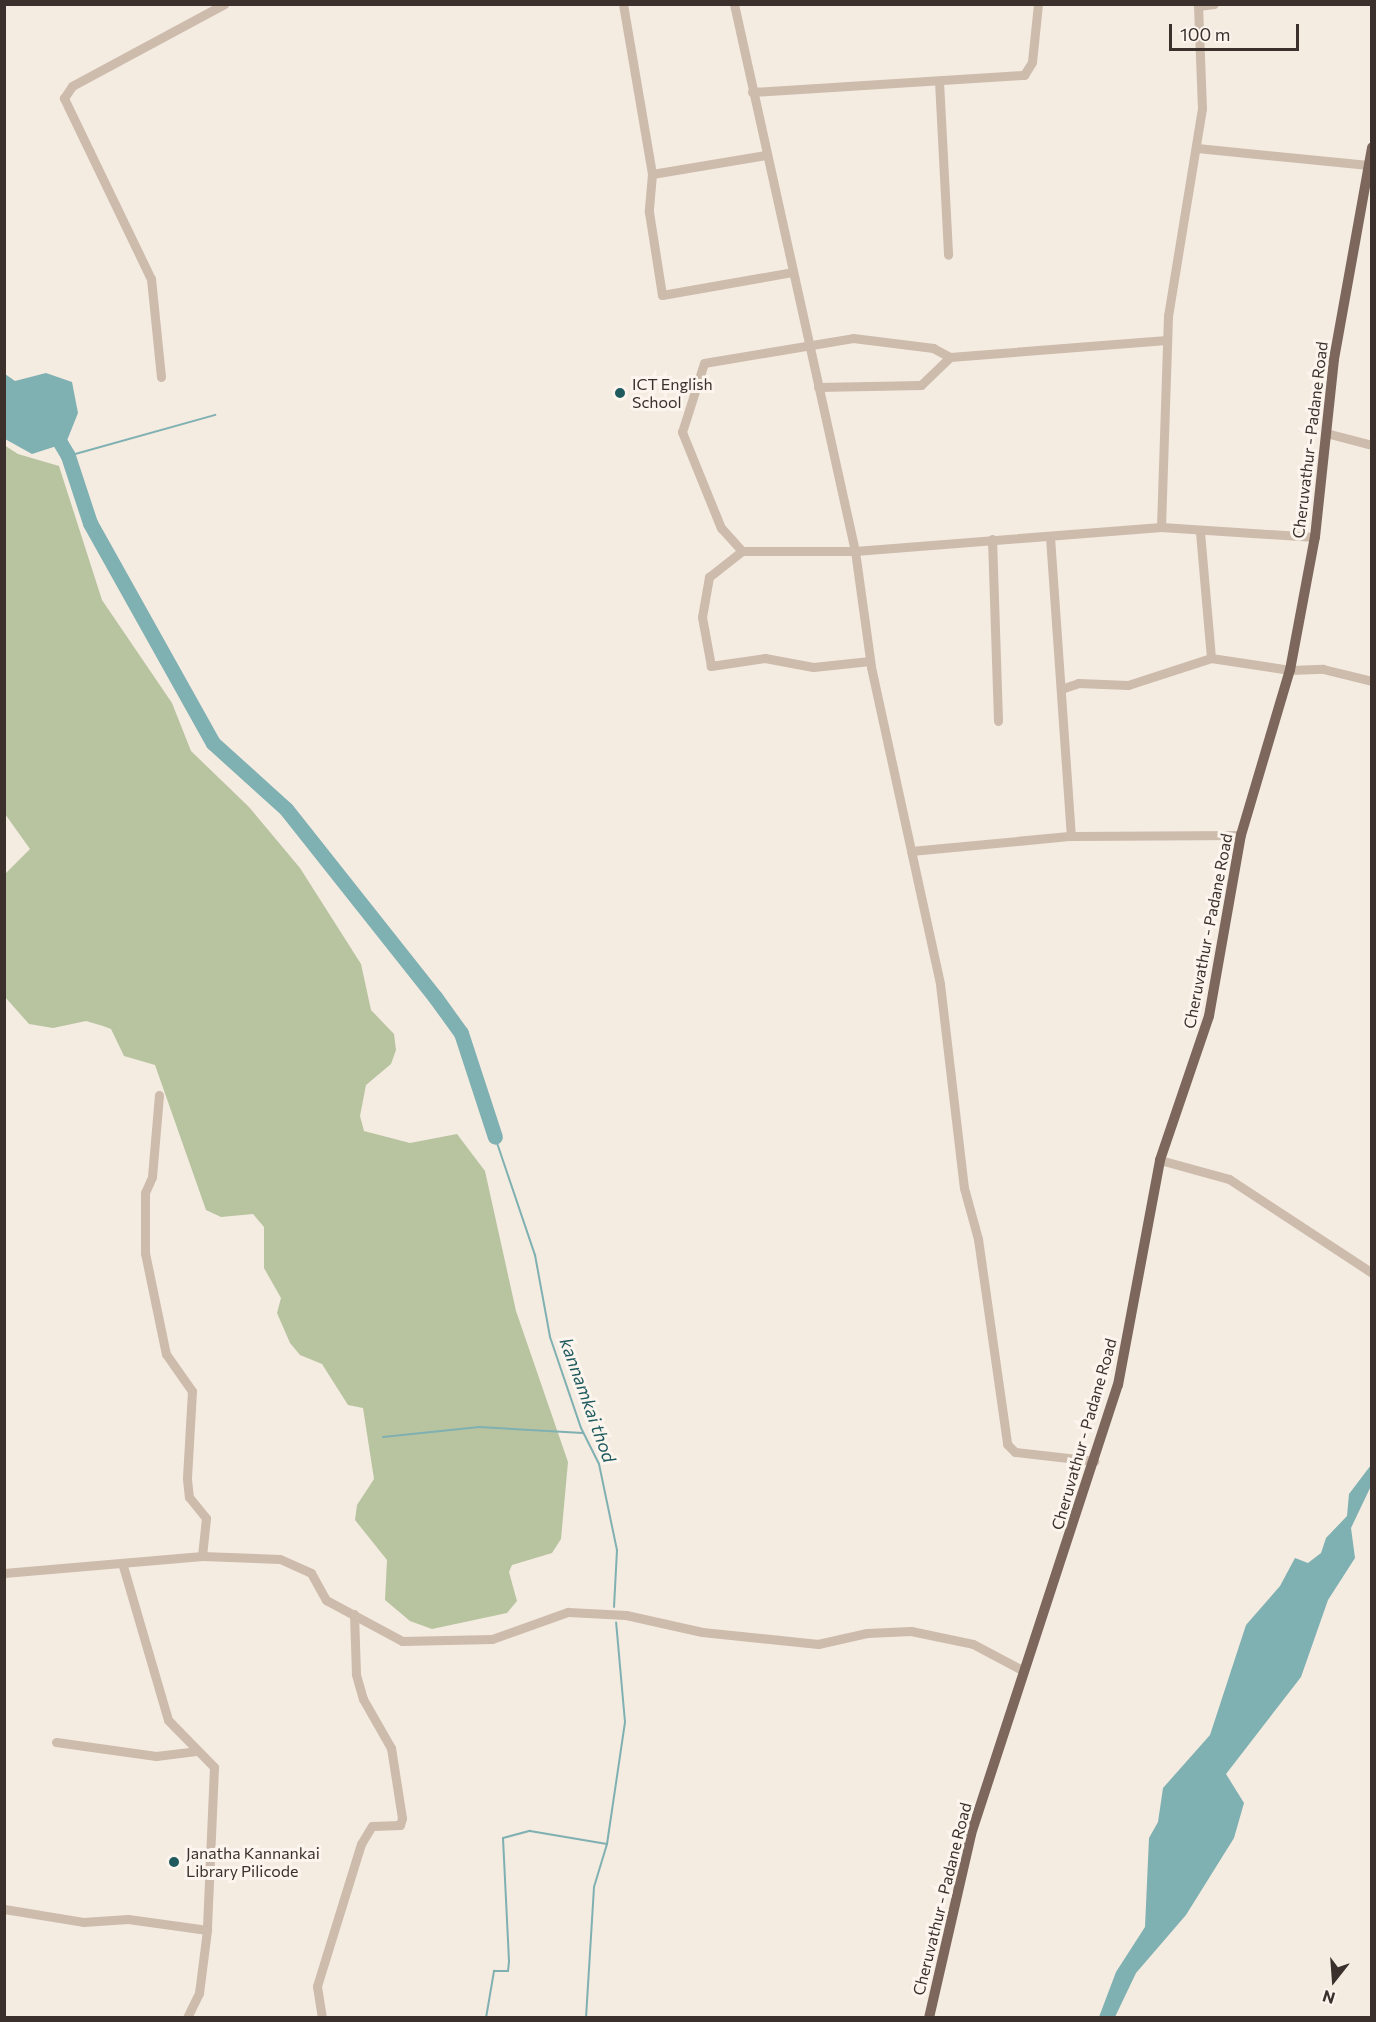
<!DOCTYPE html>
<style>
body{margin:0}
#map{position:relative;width:1376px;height:2022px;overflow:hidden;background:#f4ebe1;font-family:Commissioner,sans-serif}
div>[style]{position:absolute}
.green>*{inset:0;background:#b8c4a0}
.water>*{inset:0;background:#7fb0b2}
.stream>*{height:2px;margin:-1px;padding:0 1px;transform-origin:1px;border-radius:1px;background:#7fb0b2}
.river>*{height:15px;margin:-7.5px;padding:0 7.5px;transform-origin:7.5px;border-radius:7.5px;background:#7fb0b2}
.minor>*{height:9px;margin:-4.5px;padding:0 4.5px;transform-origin:4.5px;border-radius:4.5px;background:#cdbbac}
.major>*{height:10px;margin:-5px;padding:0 5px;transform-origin:5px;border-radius:5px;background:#7d675c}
.dots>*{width:16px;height:16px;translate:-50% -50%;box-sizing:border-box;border:3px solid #fbf5ee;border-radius:50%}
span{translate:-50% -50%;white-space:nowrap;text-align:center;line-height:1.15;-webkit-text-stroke:6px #fbf5ee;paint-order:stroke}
.poi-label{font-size:16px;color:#3b302b}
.left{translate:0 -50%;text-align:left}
.street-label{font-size:16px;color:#3b302b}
.water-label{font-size:18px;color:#1f5a5e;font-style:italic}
.frame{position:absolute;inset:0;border:6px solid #3b302b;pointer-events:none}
.north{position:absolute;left:1304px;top:1950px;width:60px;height:60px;-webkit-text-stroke:4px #fbf5ee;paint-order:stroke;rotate:197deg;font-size:16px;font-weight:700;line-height:24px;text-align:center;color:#3b302b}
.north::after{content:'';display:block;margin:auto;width:21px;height:27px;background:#3b302b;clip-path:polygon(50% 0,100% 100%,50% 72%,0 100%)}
.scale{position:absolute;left:1169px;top:24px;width:130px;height:27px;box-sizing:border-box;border:3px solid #3b302b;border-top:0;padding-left:8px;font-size:18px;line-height:21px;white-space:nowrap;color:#3b302b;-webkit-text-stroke:4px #fbf5ee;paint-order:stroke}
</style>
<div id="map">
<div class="green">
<i style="clip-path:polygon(4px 445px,18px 454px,59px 466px,102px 600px,172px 703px,191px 751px,249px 807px,300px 868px,361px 964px,371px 1010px,394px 1034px,396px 1050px,391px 1064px,366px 1085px,360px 1116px,364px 1131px,410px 1143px,457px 1134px,485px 1171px,516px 1311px,568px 1462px,561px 1539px,552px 1553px,512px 1565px,509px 1572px,517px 1601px,507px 1613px,432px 1629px,410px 1621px,385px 1600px,387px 1560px,355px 1520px,357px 1505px,374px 1479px,363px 1408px,348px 1405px,322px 1364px,300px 1355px,290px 1343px,277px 1313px,281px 1298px,264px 1268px,264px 1227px,253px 1214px,221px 1217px,206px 1210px,155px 1065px,124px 1056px,111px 1029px,103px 1026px,86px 1021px,53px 1028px,29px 1024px,5px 997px,5px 874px,30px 849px,5px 814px)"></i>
</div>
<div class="water">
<i style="clip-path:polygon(46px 373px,72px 382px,78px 413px,66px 443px,32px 454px,5px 439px,5px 374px,15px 381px)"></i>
<i style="clip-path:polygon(1371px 1465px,1371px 1486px,1351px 1528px,1355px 1558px,1328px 1600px,1301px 1677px,1226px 1774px,1244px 1803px,1234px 1838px,1186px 1915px,1136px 1973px,1115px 2017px,1099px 2017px,1116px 1972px,1145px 1927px,1149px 1838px,1158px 1822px,1163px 1788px,1210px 1735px,1246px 1625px,1280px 1586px,1295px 1558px,1308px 1563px,1321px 1553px,1326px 1538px,1347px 1516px,1349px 1494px)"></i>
</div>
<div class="stream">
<i style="left:68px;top:456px;width:153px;rotate:-15.6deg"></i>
<i style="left:495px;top:1137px;width:125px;rotate:71.3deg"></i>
<i style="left:535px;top:1255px;width:83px;rotate:79.6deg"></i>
<i style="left:550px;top:1337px;width:96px;rotate:71.2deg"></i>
<i style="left:581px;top:1428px;width:40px;rotate:63.4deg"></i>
<i style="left:599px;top:1464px;width:88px;rotate:78.2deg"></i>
<i style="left:617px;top:1550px;width:57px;rotate:93deg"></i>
<i style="left:383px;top:1437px;width:97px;rotate:-5.9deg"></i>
<i style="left:479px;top:1427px;width:104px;rotate:3.3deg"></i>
<i style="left:486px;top:2018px;width:48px;rotate:-80.3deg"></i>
<i style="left:494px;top:1971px;width:14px"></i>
<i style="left:508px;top:1971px;width:10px;rotate:-84deg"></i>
<i style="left:509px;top:1961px;width:123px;rotate:-92.8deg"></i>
<i style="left:503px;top:1838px;width:28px;rotate:-15deg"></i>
<i style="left:530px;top:1831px;width:78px;rotate:9.6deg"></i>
<i style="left:586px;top:2018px;width:131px;rotate:-86.5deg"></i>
<i style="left:594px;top:1887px;width:45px;rotate:-73.2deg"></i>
<i style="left:607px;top:1844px;width:123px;rotate:-81.6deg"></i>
<i style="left:625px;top:1722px;width:100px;rotate:-95.1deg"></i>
</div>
<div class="river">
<i style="left:52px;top:429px;width:31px;rotate:59deg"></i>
<i style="left:68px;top:456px;width:71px;rotate:71.8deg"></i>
<i style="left:90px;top:523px;width:252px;rotate:60.8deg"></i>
<i style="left:213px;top:743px;width:98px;rotate:42.1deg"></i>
<i style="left:286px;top:809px;width:240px;rotate:51.6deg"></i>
<i style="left:435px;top:997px;width:44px;rotate:54.2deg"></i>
<i style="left:461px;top:1033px;width:109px;rotate:71.9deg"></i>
</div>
<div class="minor">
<i style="left:623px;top:4px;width:172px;rotate:80.3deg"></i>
<i style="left:652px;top:174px;width:115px;rotate:-9.5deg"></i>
<i style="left:734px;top:4px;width:560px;rotate:77.53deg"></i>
<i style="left:855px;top:551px;width:117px;rotate:82.1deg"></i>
<i style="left:871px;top:667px;width:324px;rotate:77.7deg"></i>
<i style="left:940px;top:984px;width:205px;rotate:83.3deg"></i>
<i style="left:964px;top:1188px;width:53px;rotate:74.6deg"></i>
<i style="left:978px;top:1239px;width:207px;rotate:81.9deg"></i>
<i style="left:1007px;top:1444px;width:11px;rotate:45deg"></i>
<i style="left:1015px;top:1452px;width:80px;rotate:6.5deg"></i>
<i style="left:1198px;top:6px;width:16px;rotate:-7deg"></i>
<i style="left:939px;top:81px;width:174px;rotate:87deg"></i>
<i style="left:752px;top:92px;width:273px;rotate:-3.6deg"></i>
<i style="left:1024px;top:75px;width:15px;rotate:-58deg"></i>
<i style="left:1032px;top:62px;width:58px;rotate:-84.1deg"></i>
<i style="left:1197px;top:148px;width:172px;rotate:5.7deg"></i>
<i style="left:652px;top:174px;width:38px;rotate:95deg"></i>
<i style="left:649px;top:212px;width:84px;rotate:81.1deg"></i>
<i style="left:662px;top:295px;width:132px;rotate:-10deg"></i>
<i style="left:161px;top:377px;width:99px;rotate:-95.8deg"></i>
<i style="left:151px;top:279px;width:201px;rotate:-115.7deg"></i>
<i style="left:64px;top:98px;width:14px;rotate:-56deg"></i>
<i style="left:72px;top:86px;width:173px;rotate:-28.3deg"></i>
<i style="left:818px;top:387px;width:103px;rotate:-1.1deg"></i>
<i style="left:921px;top:385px;width:40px;rotate:-44deg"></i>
<i style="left:950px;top:357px;width:217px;rotate:-4.5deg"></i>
<i style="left:1326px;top:433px;width:48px;rotate:14.6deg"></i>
<i style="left:1161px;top:527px;width:211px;rotate:-88.1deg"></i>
<i style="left:1168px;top:316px;width:210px;rotate:-80.7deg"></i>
<i style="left:1202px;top:109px;width:105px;rotate:-92.2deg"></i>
<i style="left:1200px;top:532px;width:126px;rotate:85deg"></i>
<i style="left:1211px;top:658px;width:80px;rotate:8.6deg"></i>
<i style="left:1290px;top:670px;width:33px;rotate:-2deg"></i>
<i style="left:1323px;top:669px;width:50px;rotate:13.8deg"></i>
<i style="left:1050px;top:537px;width:300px;rotate:86deg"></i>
<i style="left:992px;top:539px;width:182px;rotate:88.1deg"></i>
<i style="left:742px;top:551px;width:31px;rotate:-132deg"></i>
<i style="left:721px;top:528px;width:104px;rotate:-112.1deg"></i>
<i style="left:682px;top:432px;width:72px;rotate:-72.3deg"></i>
<i style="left:704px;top:363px;width:151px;rotate:-9.5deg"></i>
<i style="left:853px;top:338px;width:81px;rotate:7.1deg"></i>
<i style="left:933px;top:348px;width:19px;rotate:28deg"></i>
<i style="left:870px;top:661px;width:57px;rotate:174deg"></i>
<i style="left:813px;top:667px;width:49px;rotate:-169.4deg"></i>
<i style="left:765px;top:658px;width:55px;rotate:171.6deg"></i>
<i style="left:711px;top:666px;width:50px;rotate:-100.4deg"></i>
<i style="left:702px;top:617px;width:41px;rotate:-80.1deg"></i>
<i style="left:709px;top:577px;width:42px;rotate:-38.2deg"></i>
<i style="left:742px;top:551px;width:113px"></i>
<i style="left:855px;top:551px;width:307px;rotate:-4.5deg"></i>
<i style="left:1161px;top:527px;width:154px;rotate:3.7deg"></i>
<i style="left:1061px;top:689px;width:18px;rotate:-19deg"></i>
<i style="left:1078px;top:683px;width:50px;rotate:2.3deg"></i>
<i style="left:1128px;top:685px;width:87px;rotate:-18deg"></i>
<i style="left:911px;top:851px;width:161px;rotate:-5.4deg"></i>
<i style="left:1071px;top:836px;width:170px;rotate:-0.3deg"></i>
<i style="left:159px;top:1095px;width:82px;rotate:94.9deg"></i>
<i style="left:152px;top:1177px;width:17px;rotate:114deg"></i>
<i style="left:145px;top:1193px;width:60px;rotate:90deg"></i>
<i style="left:145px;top:1253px;width:103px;rotate:78.3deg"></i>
<i style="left:166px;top:1354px;width:45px;rotate:54.9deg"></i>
<i style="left:192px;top:1391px;width:88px;rotate:93.3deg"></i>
<i style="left:187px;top:1479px;width:18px;rotate:84deg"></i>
<i style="left:189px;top:1497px;width:27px;rotate:51deg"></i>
<i style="left:206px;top:1518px;width:38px;rotate:96deg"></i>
<i style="left:1160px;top:1160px;width:72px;rotate:15.4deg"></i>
<i style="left:1229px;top:1179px;width:171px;rotate:33.3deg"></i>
<i style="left:123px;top:1566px;width:160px;rotate:73.7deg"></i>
<i style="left:168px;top:1720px;width:66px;rotate:45.6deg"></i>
<i style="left:214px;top:1767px;width:163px;rotate:92.5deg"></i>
<i style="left:4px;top:1573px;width:199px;rotate:-4.9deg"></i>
<i style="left:202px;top:1556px;width:78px;rotate:2.2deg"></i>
<i style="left:280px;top:1559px;width:34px;rotate:24deg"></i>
<i style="left:311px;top:1573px;width:31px;rotate:61deg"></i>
<i style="left:326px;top:1600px;width:86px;rotate:28.3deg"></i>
<i style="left:402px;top:1641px;width:90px;rotate:-1.3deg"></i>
<i style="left:492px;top:1639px;width:81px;rotate:-19.6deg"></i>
<i style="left:568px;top:1612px;width:58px;rotate:3deg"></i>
<i style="left:626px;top:1615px;width:78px;rotate:12.6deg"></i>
<i style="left:702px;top:1632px;width:117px;rotate:5.9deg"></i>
<i style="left:818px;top:1644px;width:50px;rotate:-12.7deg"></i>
<i style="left:867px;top:1633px;width:44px;rotate:-2.6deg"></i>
<i style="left:911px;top:1631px;width:63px;rotate:11.8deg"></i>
<i style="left:973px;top:1644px;width:55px;rotate:28deg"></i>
<i style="left:56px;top:1742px;width:101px;rotate:8deg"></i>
<i style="left:156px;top:1756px;width:38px;rotate:-7deg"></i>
<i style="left:4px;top:1909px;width:80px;rotate:9.3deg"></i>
<i style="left:83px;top:1922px;width:45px;rotate:-3.8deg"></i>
<i style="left:128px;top:1919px;width:80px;rotate:7.9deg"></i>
<i style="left:207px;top:1930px;width:64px;rotate:97.2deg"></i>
<i style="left:199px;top:1993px;width:28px;rotate:116deg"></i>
<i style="left:322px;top:2018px;width:32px;rotate:-99deg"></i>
<i style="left:317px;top:1986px;width:149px;rotate:-72.8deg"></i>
<i style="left:361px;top:1844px;width:21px;rotate:-59deg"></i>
<i style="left:372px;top:1826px;width:28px;rotate:-2deg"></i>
<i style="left:400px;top:1825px;width:7px;rotate:-74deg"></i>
<i style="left:402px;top:1818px;width:71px;rotate:-98.9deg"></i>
<i style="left:391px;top:1748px;width:56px;rotate:-119.7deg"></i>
<i style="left:363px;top:1699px;width:26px;rotate:-106deg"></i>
<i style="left:356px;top:1674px;width:60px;rotate:-91.9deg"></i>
</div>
<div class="major">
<i style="left:929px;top:2018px;width:189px;rotate:-77.1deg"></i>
<i style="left:971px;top:1834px;width:472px;rotate:-71.9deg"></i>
<i style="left:1118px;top:1385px;width:229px;rotate:-79.4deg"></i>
<i style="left:1160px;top:1160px;width:152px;rotate:-71.2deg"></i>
<i style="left:1209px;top:1016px;width:184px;rotate:-80deg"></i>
<i style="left:1241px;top:835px;width:172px;rotate:-73.5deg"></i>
<i style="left:1290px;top:670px;width:135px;rotate:-79.4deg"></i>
<i style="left:1315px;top:537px;width:179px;rotate:-83.9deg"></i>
<i style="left:1334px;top:359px;width:215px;rotate:-79.8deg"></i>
</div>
<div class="dots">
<i style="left:620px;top:393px;background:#1f5a5e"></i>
<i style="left:174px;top:1862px;background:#1f5a5e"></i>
</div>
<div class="poi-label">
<span class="left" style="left:632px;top:393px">ICT English<br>School</span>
<span class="left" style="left:186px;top:1862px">Janatha Kannankai<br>Library Pilicode</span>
</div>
<div class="street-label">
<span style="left:1310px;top:440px;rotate:-83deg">Cheruvathur - Padane Road</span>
<span style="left:1208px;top:931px;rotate:-79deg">Cheruvathur - Padane Road</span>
<span style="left:1084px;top:1434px;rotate:-74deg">Cheruvathur - Padane Road</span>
<span style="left:942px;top:1899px;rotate:-76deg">Cheruvathur - Padane Road</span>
</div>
<div class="water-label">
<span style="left:588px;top:1400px;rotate:70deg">kannamkai thod</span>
</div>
<div class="frame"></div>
<div class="north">N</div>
<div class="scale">100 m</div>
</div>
